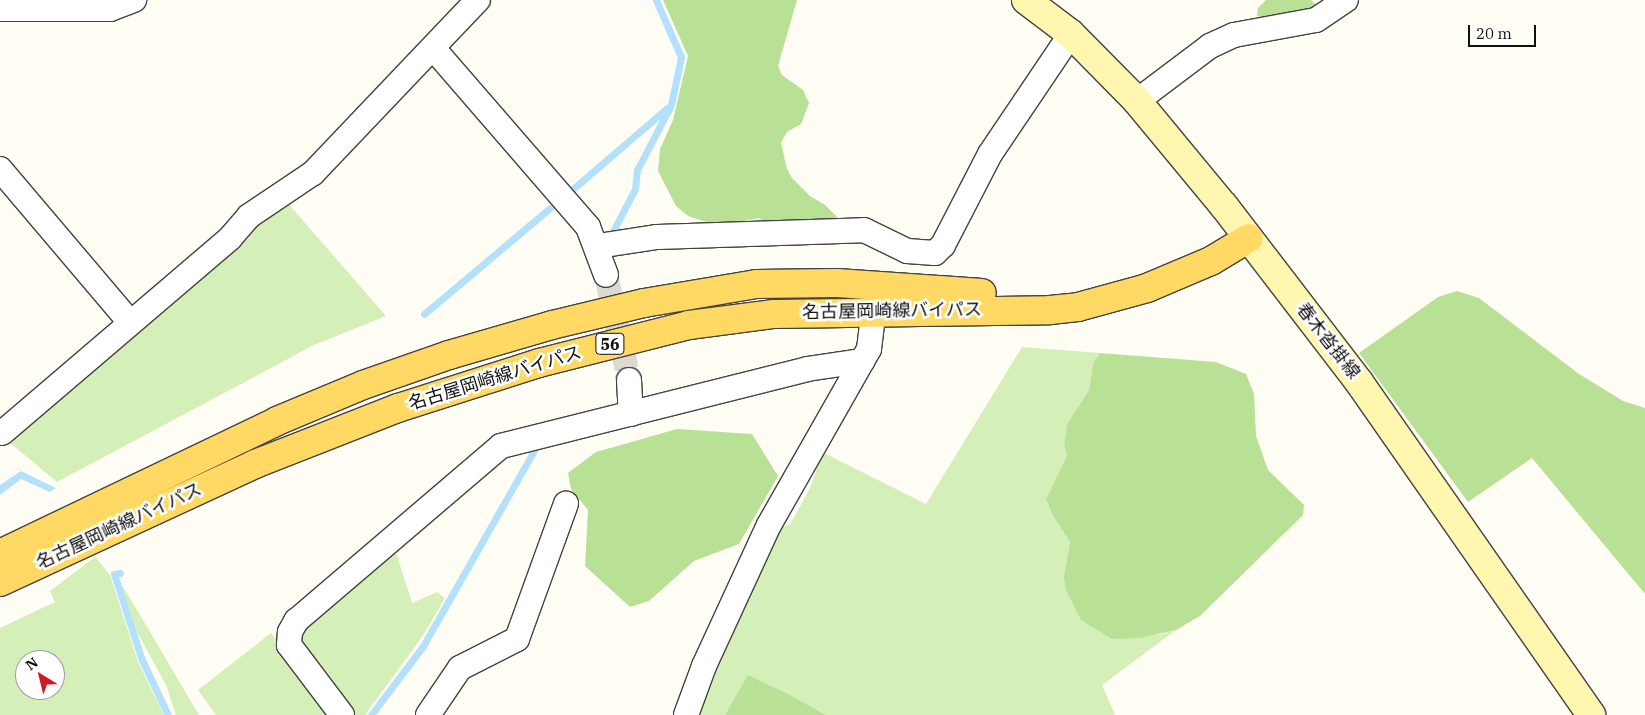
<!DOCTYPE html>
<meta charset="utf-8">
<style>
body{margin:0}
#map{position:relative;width:1645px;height:715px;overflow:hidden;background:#fffdf4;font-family:"IBM Plex Serif","Noto Sans JP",serif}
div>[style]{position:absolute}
.green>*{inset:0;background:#d5efb8}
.forest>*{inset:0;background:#b8e196}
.water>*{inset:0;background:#b3e1fc}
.stream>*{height:7px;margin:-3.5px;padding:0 3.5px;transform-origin:3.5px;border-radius:3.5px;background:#b3e1fc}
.street-tunnel>*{height:24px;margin-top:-12px;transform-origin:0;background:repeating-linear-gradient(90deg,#dbd9d2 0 24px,transparent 0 36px)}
.roads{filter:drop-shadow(1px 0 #434343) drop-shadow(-1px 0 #434343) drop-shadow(0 1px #434343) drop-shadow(0 -1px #434343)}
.street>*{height:24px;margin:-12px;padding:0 12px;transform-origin:12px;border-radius:12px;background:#fff}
.secondary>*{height:28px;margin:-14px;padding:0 14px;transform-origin:14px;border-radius:14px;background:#fff6af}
.primary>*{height:28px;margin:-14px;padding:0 14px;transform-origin:14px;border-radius:14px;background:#ffd964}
span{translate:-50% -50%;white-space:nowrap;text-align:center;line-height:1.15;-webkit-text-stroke:5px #fff;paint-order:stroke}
.shield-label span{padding:1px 4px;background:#fff;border:1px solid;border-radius:4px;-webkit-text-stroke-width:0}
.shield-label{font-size:16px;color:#101010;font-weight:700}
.street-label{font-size:18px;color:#101010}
.north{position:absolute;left:15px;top:650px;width:50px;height:50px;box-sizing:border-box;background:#fff;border:1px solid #9f9f9f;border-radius:50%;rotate:324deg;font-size:14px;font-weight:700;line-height:20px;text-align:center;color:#101010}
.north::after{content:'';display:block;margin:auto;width:18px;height:22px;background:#d01922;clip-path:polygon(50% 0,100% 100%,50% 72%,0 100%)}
.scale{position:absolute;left:1468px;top:25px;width:68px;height:22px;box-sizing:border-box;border:2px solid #101010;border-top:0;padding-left:6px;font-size:15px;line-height:18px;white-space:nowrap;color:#101010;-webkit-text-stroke:4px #fff;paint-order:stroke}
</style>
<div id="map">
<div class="green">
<i style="clip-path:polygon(285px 200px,386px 316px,314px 345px,57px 482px,3px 437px)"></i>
<i style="clip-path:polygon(1022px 347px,1100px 353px,1093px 363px,1089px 390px,1067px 424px,1064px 445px,1067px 456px,1046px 499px,1053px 516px,1070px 542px,1064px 576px,1157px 635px,1176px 630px,1102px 685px,1115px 715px,826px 715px,792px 696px,730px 706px,725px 715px,698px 715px,710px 671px,775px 531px,791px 523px,811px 486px,822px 452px,926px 504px)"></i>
<i style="clip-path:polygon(394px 546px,412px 603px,437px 592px,445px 598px,422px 637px,365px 715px,352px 715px,301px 653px,299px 627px)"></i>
<i style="clip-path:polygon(evenodd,95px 557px,110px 575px,138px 662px,164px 715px,0 715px,0 628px,55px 602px,50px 591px,95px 557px,25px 660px,55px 660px,55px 690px,25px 690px,25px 660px)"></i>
<i style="clip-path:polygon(121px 585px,127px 593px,199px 715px,176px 715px,166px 685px,137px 632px)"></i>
<i style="clip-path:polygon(271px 633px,336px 715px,216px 715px,198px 690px)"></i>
</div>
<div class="forest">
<i style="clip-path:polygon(663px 0,797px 0,778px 66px,782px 75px,803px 90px,809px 103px,801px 124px,787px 132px,781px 143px,787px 169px,792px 178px,810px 196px,825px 205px,837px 217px,838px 224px,771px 225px,759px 218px,719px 226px,688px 216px,676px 206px,658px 171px,660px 149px,673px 120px,688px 56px)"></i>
<i style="clip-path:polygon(1266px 0,1311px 0,1321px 9px,1265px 22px,1257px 15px,1258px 8px)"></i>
<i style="clip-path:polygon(1457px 291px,1479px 298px,1579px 374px,1623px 401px,1645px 408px,1645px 594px,1532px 458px,1468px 502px,1359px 353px,1438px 297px)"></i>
<i style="clip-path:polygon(1100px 353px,1216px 362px,1246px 374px,1254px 394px,1256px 436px,1268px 470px,1304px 505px,1303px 515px,1200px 616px,1176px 630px,1140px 638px,1112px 639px,1081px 620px,1066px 590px,1064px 576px,1070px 542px,1053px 516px,1046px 499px,1067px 456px,1064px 445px,1067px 424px,1089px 390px,1093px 363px)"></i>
<i style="clip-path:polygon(677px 429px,752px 434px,778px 476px,739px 544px,694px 561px,649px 601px,630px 607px,585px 566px,588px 510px,571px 489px,568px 473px,596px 452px)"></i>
<i style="clip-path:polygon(748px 675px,792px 696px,826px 715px,725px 715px)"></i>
</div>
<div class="water">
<i style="clip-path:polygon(21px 471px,56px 488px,50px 492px,21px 479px,0 495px,0 485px)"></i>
</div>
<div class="stream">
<i style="left:574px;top:188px;width:123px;rotate:-40.7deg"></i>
<i style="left:613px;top:231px;width:47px;rotate:-62.4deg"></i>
<i style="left:635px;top:189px;width:19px;rotate:-84deg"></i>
<i style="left:637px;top:170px;width:73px;rotate:-62.4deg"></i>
<i style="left:671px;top:105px;width:49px;rotate:-78.2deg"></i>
<i style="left:681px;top:57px;width:62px;rotate:-113.7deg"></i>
<i style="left:424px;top:314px;width:165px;rotate:-40.1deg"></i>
<i style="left:120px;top:573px;width:6px;rotate:171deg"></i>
<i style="left:114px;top:574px;width:90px;rotate:72deg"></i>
<i style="left:142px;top:660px;width:61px;rotate:64.7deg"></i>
<i style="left:371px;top:715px;width:86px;rotate:-53deg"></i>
<i style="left:423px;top:646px;width:227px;rotate:-60.4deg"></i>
</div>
<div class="street-tunnel">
<i style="left:606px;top:275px;width:107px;rotate:77.6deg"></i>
</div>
<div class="roads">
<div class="street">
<i style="left:0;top:9px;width:110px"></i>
<i style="left:110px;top:9px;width:26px;rotate:-21deg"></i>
<i style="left:433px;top:48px;width:237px;rotate:49.1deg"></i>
<i style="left:588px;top:227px;width:51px;rotate:69.4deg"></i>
<i style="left:1137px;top:101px;width:91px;rotate:-37deg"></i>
<i style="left:1210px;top:46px;width:26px;rotate:-25deg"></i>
<i style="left:1234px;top:35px;width:83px;rotate:-10.4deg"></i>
<i style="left:1316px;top:20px;width:36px;rotate:-34deg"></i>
<i style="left:0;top:169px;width:199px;rotate:49.7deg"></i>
<i style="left:598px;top:246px;width:60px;rotate:-8.7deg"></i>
<i style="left:657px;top:237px;width:207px;rotate:-1.9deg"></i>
<i style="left:864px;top:230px;width:48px;rotate:26deg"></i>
<i style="left:907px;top:251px;width:28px;rotate:4deg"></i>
<i style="left:935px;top:253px;width:11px;rotate:-45deg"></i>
<i style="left:943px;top:245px;width:102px;rotate:-62.7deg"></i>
<i style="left:990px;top:154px;width:145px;rotate:-56deg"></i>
<i style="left:629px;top:380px;width:34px;rotate:87deg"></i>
<i style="left:2px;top:433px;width:300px;rotate:-40.5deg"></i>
<i style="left:230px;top:238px;width:29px;rotate:-49deg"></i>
<i style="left:249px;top:216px;width:77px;rotate:-33.9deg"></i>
<i style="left:313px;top:173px;width:239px;rotate:-46.4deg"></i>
<i style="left:342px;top:715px;width:88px;rotate:-127.1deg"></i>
<i style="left:289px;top:645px;width:13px;rotate:-86deg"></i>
<i style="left:290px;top:632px;width:13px;rotate:-61deg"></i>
<i style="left:296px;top:621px;width:270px;rotate:-40.5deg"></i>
<i style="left:501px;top:446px;width:316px;rotate:-14.1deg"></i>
<i style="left:807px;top:369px;width:56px;rotate:-8.3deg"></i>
<i style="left:428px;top:715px;width:57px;rotate:-55.8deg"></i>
<i style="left:460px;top:668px;width:64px;rotate:-27deg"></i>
<i style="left:517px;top:639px;width:144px;rotate:-70.1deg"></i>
<i style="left:686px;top:715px;width:52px;rotate:-69.8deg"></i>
<i style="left:704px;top:666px;width:155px;rotate:-65.3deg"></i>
<i style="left:769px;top:525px;width:202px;rotate:-60.4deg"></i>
<i style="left:869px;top:349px;width:38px;rotate:-83deg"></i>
</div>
<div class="secondary">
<i style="left:1026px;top:0;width:56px;rotate:37.1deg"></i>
<i style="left:1071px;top:34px;width:94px;rotate:45.4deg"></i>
<i style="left:1137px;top:101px;width:136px;rotate:50.4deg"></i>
<i style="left:1224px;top:206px;width:222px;rotate:52.5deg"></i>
<i style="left:1359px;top:382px;width:406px;rotate:55.1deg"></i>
</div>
<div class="primary">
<i style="left:0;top:554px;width:307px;rotate:-25.6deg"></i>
<i style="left:277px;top:421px;width:93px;rotate:-22.7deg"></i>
<i style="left:363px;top:385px;width:91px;rotate:-19.2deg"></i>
<i style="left:449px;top:355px;width:107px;rotate:-16.2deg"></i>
<i style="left:552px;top:325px;width:95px;rotate:-13.4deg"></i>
<i style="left:644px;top:303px;width:114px;rotate:-9.6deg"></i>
<i style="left:756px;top:284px;width:81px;rotate:-0.7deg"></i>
<i style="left:837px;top:283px;width:145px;rotate:3.9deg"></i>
<i style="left:0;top:582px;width:281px;rotate:-24.8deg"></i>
<i style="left:255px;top:464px;width:154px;rotate:-21.4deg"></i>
<i style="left:398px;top:408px;width:148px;rotate:-17.7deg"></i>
<i style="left:539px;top:363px;width:155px;rotate:-14.2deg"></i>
<i style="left:689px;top:325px;width:86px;rotate:-7.4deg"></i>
<i style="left:774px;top:314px;width:276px;rotate:-0.8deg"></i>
<i style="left:1050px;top:310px;width:28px;rotate:-6deg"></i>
<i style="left:1078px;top:307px;width:72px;rotate:-15.4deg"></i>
<i style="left:1147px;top:288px;width:69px;rotate:-22.9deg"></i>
<i style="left:1211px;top:261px;width:44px;rotate:-31.2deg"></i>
</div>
</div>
<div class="shield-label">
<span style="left:610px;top:344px">56</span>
</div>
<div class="street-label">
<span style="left:892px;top:311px;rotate:-1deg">名古屋岡崎線バイパス</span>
<span style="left:1328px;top:341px;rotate:52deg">春木沓掛線</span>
<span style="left:495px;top:378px;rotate:-17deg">名古屋岡崎線バイパス</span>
<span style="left:119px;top:526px;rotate:-25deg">名古屋岡崎線バイパス</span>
</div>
<div class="north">N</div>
<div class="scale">20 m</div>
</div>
